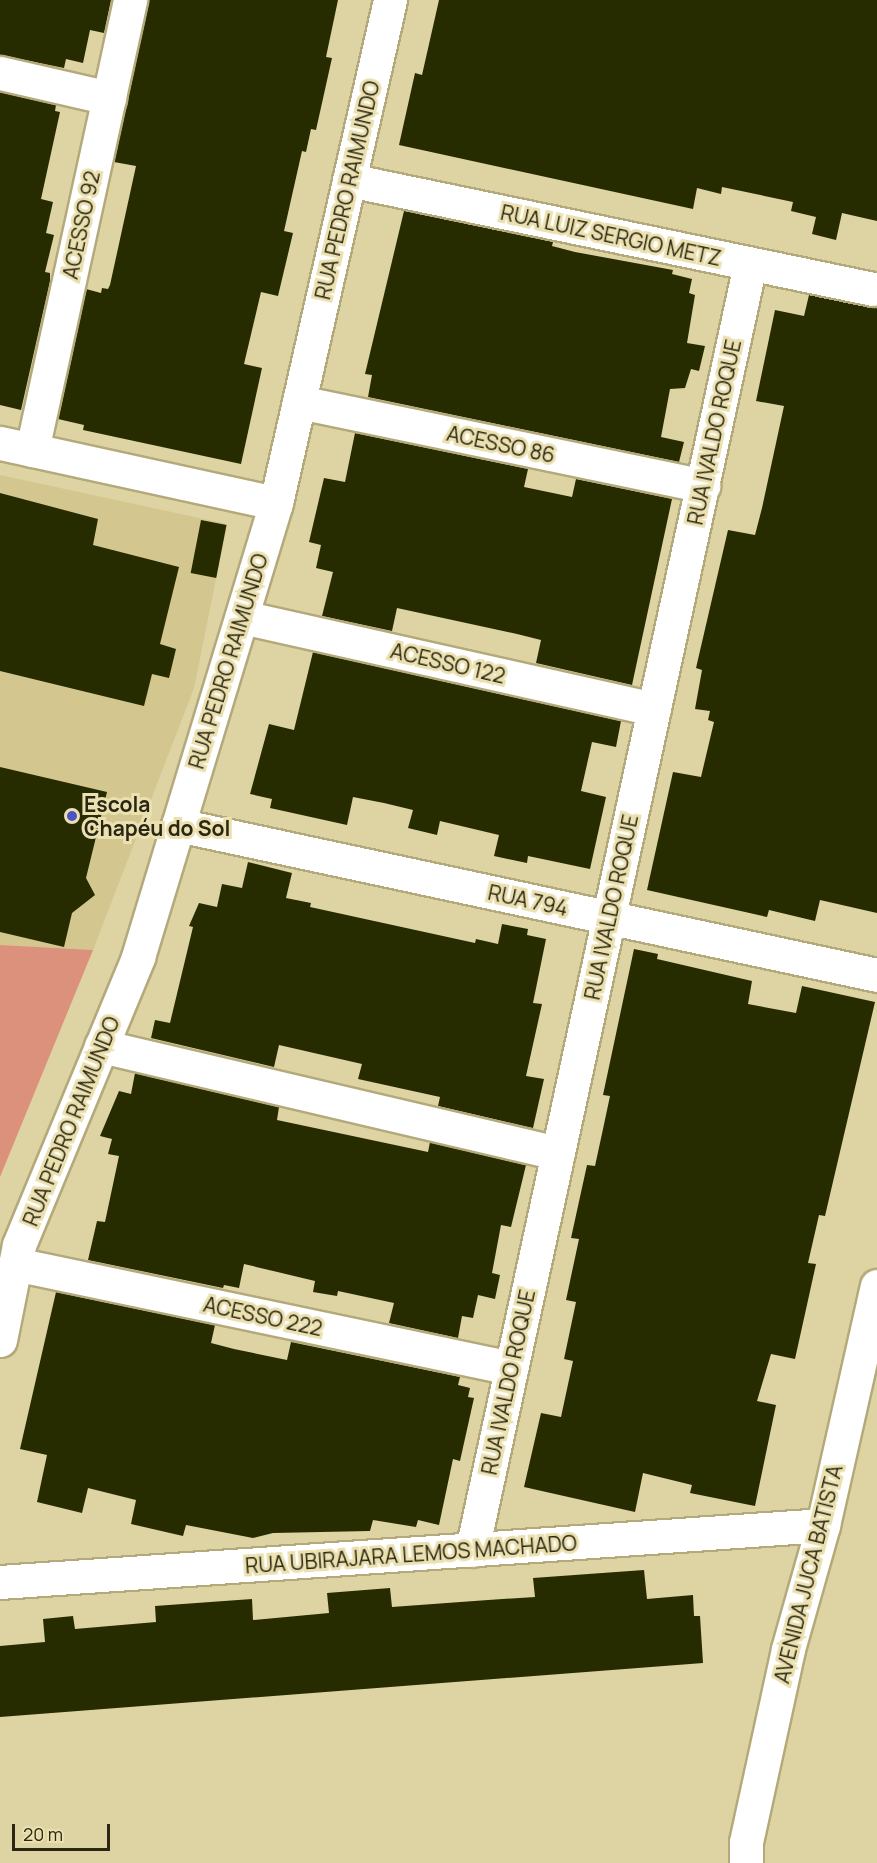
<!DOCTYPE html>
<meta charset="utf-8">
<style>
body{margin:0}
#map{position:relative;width:877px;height:1863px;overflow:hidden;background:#ded3a2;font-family:Manrope,sans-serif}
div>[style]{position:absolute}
.built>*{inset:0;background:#d3c68e}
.green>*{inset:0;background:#db917c}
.building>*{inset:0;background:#272c00;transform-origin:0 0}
.roads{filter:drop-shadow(2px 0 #b4a97a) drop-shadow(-2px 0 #b4a97a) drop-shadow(0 2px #b4a97a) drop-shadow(0 -2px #b4a97a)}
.minor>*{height:33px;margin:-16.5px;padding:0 16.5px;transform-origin:16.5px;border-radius:16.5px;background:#fff}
.major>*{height:33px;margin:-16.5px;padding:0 16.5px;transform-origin:16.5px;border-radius:16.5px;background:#fff}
.dots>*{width:16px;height:16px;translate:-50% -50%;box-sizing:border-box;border:3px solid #ebe0af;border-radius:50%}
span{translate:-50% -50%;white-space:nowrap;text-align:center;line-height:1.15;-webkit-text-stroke:6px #ebe0af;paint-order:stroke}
.street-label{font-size:21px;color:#2a2613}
.poi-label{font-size:21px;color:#2a2613;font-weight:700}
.left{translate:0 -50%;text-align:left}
.scale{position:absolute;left:12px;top:1824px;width:98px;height:27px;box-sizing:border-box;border:3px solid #2a2613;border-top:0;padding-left:8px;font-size:18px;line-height:21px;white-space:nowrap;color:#2a2613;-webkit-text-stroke:4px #ebe0af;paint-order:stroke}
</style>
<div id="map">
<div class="built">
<i style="clip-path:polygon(0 475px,227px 524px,194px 688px,93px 950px,0 945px)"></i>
</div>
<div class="green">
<i style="clip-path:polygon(0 945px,93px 950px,0 1177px)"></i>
</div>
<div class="building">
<i style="clip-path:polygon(0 0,111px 0,104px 33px,90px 30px,83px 63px,66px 59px,64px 68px,0 55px)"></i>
<i style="clip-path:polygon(148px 0,338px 0,326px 57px,332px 58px,316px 130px,311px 129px,306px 152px,302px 151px,284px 231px,293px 233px,278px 296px,261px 292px,244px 364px,262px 368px,241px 464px,83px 430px,84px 425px,58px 419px,86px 289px,101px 293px,102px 288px,108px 289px,110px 285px,136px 166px,114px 162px)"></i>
<i style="clip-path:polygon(439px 0,877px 0,877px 221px,842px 213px,836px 240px,812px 234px,816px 217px,791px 211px,793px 202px,722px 187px,721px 194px,697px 188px,693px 209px,399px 145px,415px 73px,422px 75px)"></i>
<i style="clip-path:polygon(0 92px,56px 105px,55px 111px,60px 112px,41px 199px,53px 202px,46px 233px,54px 235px,45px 272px,50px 273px,50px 281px,21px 410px,0 405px)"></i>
<i style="clip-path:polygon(404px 211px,553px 242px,552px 246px,575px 252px,673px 270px,672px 274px,692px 279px,689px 293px,695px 295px,687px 343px,705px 346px,699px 371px,691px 369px,685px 388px,670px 389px,661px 437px,684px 442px,679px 462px,368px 397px,372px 375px,365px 374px)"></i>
<i style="clip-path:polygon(809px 295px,877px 307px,877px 913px,820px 900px,815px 921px,769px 910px,767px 917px,647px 890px,673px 772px,701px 777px,714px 722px,708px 720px,710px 711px,695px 709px,702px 670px,696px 668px,728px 530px,755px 535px,762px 508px,784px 406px,756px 401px,775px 310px,804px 316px)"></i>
<i style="clip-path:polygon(355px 433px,528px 469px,524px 487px,572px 497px,576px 479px,672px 499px,632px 685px,536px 663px,541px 640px,517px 634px,397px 608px,392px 631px,322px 616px,333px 572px,316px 568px,321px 545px,309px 542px,324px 478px,345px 482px)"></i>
<i style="clip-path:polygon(0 493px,98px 519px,93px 545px,179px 567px,160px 644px,176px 649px,169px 678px,152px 674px,144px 706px,0 671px)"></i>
<i style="left:201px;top:520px;width:26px;height:54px;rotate:11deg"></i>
<i style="clip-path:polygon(313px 652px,621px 721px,616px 747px,592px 742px,581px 791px,606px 797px,590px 869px,528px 856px,527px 863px,494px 856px,499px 835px,440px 821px,437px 835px,408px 828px,413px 810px,384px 803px,353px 797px,347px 825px,270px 808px,272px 799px,250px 794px,269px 724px,294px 730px)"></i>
<i style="clip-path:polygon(0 767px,107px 792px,86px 878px,95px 895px,72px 913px,64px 947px,0 932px)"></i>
<i style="clip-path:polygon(248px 862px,292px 873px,286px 898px,311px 903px,310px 907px,475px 943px,476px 939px,498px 944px,502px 924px,528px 929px,527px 935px,546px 939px,533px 1003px,542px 1004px,526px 1076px,544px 1079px,533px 1128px,438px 1106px,440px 1097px,358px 1079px,362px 1064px,279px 1045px,274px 1067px,151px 1038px,155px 1020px,170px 1023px,193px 927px,189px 926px,199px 903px,217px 907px,222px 884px,242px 888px)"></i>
<i style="clip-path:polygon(634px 949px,658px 954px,657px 959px,752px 981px,748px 1004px,796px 1013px,802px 986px,875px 1002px,825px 1216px,819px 1215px,808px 1263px,816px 1264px,795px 1359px,771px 1354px,757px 1401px,776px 1405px,755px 1506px,690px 1493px,692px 1485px,643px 1473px,635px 1512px,524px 1487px,541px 1413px,561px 1417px,573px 1361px,564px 1359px,576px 1302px,566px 1300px,579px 1239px,571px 1238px,587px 1165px,595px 1166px,603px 1129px,610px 1096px,603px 1095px)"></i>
<i style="clip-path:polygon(135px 1073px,279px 1107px,277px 1120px,428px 1152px,430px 1142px,526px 1165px,511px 1227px,501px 1225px,492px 1273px,500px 1275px,495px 1299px,478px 1295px,473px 1318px,462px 1316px,458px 1338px,389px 1323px,394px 1303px,338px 1291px,337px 1296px,313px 1292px,315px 1281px,244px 1264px,239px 1288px,224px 1285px,223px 1288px,88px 1260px,97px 1221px,105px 1222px,119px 1156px,108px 1154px,112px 1139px,100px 1136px,119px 1091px,131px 1094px)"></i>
<i style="clip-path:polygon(56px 1292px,215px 1325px,211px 1343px,234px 1349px,287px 1360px,291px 1342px,460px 1377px,458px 1385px,470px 1388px,468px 1397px,474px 1398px,460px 1461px,453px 1459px,439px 1525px,418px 1520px,416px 1527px,373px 1520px,370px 1531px,273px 1533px,253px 1538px,186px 1525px,183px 1536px,131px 1524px,136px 1500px,88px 1488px,82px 1513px,37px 1502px,47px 1455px,20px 1449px)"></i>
<i style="clip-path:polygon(644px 1570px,647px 1599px,693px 1595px,694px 1616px,700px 1616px,703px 1663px,0 1717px,0 1646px,45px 1642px,43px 1619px,73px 1616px,75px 1629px,156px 1622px,155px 1606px,252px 1599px,253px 1620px,329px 1613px,327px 1593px,390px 1588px,392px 1607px,488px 1600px,535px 1597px,533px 1578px)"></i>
</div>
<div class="roads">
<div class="minor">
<i style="left:0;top:73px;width:112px;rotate:12.9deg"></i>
<i style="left:349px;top:180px;width:535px;rotate:11.75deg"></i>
<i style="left:299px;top:402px;width:413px;rotate:11.7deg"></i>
<i style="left:0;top:443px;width:282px;rotate:12.3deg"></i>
<i style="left:32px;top:450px;width:461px;rotate:-77.7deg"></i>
<i style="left:242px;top:617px;width:422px;rotate:12.6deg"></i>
<i style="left:178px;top:825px;width:715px;rotate:12.11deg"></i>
<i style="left:101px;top:1046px;width:469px;rotate:13.2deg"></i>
<i style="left:15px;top:1264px;width:507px;rotate:11.84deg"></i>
<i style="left:0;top:1340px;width:97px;rotate:-78.7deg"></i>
<i style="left:19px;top:1245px;width:312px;rotate:-67.5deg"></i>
<i style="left:138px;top:957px;width:475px;rotate:-73.1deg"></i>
<i style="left:276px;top:503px;width:516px;rotate:-77.23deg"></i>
<i style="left:472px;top:1550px;width:1316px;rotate:-77.8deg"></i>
<i style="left:0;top:1582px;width:825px;rotate:-3.96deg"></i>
</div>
<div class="major">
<i style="left:746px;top:1863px;width:21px;rotate:-90deg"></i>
<i style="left:746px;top:1842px;width:198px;rotate:-77.7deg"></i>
<i style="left:788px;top:1649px;width:129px;rotate:-74.2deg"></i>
<i style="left:823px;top:1525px;width:245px;rotate:-77.3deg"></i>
</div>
</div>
<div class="dots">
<i style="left:72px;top:816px;background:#4e51c7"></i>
</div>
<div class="street-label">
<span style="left:347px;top:190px;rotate:-77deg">RUA PEDRO RAIMUNDO</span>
<span style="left:81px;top:225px;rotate:-78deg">ACESSO 92</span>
<span style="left:611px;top:235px;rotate:12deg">RUA LUIZ SERGIO METZ</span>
<span style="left:714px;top:432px;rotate:-78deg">RUA IVALDO ROQUE</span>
<span style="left:501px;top:444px;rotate:12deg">ACESSO 86</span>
<span style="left:228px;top:661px;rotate:-73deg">RUA PEDRO RAIMUNDO</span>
<span style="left:448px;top:663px;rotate:13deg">ACESSO 122</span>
<span style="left:528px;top:900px;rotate:12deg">RUA 794</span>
<span style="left:611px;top:907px;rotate:-78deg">RUA IVALDO ROQUE</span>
<span style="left:71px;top:1121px;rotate:-68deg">RUA PEDRO RAIMUNDO</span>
<span style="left:263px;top:1316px;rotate:12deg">ACESSO 222</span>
<span style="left:508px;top:1382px;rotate:-78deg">RUA IVALDO ROQUE</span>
<span style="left:411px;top:1554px;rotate:-4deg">RUA UBIRAJARA LEMOS MACHADO</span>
<span style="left:808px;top:1574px;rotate:-76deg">AVENIDA JUCA BATISTA</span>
</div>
<div class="poi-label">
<span class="left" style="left:84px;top:816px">Escola<br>Chapéu do Sol</span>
</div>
<div class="scale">20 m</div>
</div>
